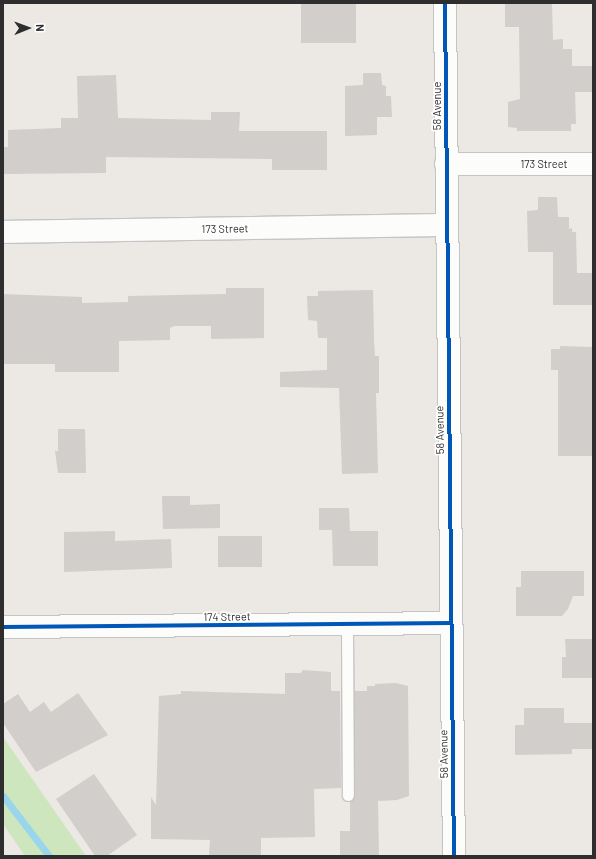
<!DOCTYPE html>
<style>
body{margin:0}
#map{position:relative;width:596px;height:859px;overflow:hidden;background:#ece8e4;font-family:Barlow,sans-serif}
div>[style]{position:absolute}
.green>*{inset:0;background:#cee6be}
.stream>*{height:7px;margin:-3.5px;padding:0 3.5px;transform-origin:3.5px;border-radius:3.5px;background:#99d6ec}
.building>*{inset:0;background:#d1cecb;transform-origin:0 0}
.roads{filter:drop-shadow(1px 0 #c5c4c5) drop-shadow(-1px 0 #c5c4c5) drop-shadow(0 1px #c5c4c5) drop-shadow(0 -1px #c5c4c5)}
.lane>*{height:11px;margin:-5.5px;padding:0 5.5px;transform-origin:5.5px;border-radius:5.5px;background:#fcfcfb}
.street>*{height:22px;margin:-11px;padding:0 11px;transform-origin:11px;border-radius:11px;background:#fcfcfb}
.cycleway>*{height:4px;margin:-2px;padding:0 2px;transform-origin:2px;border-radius:2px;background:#0057b8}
span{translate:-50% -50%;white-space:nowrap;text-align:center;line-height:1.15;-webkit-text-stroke:3.5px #fff;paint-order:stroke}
.street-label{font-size:11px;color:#2e2e2e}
.frame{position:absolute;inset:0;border:4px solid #2e2e2e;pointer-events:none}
.north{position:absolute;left:8px;top:8px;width:40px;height:40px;-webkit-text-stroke:3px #fff;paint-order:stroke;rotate:89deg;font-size:11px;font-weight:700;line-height:16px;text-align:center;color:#2e2e2e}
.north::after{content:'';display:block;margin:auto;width:14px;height:18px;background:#2e2e2e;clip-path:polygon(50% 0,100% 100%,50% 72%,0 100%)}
</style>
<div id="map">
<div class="green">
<i style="clip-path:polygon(3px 737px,86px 856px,25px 856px,3px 824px)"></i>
</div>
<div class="stream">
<i style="left:3px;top:796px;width:76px;rotate:52.5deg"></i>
</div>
<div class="building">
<i style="left:301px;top:3px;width:55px;height:40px"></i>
<i style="clip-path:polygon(505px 3px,552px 4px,553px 40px,563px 39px,563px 49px,572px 49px,572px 66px,593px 66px,593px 92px,575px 92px,576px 124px,571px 124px,571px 131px,517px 131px,517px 128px,508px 127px,508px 102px,520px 99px,519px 27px,505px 27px)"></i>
<i style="clip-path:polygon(363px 73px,381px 73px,382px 85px,386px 86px,386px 96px,391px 96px,392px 117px,377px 117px,377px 135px,345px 136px,345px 86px,363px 85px)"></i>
<i style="clip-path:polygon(116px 75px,118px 118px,211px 120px,211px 112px,240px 112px,239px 131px,327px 131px,327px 170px,272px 170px,272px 159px,106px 157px,106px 173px,3px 174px,3px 147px,8px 147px,8px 130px,61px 128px,61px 118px,78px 118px,77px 76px)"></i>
<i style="clip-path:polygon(538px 197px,557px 197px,558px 217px,569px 217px,569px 229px,572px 228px,572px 232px,576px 232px,577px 273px,593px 273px,593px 305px,553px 305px,553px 252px,528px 252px,527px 211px,538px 210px)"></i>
<i style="clip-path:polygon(226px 288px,264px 288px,264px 338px,211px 339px,211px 326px,174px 326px,170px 328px,170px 340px,119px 341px,119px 372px,55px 372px,55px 364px,3px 364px,3px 294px,82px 297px,82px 303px,128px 302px,128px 296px,226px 294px)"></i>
<i style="clip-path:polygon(373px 290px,374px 341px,375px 356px,379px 356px,379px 393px,376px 393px,378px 473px,342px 474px,339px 388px,280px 387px,280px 372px,327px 370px,327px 338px,318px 338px,317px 321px,308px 320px,307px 296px,318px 296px,318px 291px)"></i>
<i style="clip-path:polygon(560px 346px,593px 347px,593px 456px,558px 456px,558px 370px,551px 370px,551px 349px,560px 349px)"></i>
<i style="clip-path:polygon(58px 429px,85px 429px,86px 473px,58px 473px,55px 451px,58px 451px)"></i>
<i style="clip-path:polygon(162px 496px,190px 496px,190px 505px,220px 504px,220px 528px,163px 529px)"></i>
<i style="clip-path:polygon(319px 508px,349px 508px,350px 531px,378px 531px,378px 566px,333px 566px,332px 530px,319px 530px)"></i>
<i style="clip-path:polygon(115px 531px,115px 541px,171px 539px,172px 568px,64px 572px,64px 532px)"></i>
<i style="left:262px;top:536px;width:31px;height:44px;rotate:90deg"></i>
<i style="clip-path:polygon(521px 571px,584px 571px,584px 596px,573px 596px,568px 609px,562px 616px,516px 616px,516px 587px,521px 587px)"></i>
<i style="clip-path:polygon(565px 639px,593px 639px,593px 678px,562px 678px,562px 657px,566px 657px)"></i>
<i style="clip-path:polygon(303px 670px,331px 672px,331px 691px,340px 691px,341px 788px,314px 789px,315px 837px,261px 838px,261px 856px,209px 856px,210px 840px,151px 839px,151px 797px,156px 805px,159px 696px,181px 694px,181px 691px,285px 694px,285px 673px,301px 673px)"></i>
<i style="clip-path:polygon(396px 683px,408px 686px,409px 796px,397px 800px,378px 801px,379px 856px,340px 856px,340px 831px,350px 831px,350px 801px,355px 795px,354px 691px,367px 691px,367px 686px,375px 686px,375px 684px)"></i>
<i style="clip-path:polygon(78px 693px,108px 735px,36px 772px,3px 723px,3px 704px,18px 694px,30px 712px,44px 702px,51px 712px)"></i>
<i style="clip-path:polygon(524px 708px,564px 708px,564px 723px,593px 723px,593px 749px,572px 749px,572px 754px,515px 755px,515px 725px,524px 725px)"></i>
<i style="clip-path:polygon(94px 774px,137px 835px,107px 856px,95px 856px,56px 799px)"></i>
</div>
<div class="roads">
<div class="lane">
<i style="left:347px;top:624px;width:171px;rotate:89.7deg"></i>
</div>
<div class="street">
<i style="left:445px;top:3px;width:853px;rotate:89.4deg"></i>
<i style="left:446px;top:164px;width:147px"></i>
<i style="left:3px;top:232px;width:444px;rotate:-0.9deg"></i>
<i style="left:3px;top:627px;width:448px;rotate:-0.5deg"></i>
</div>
</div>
<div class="cycleway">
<i style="left:445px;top:3px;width:853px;rotate:89.4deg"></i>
<i style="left:3px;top:627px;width:448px;rotate:-0.5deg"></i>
</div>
<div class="street-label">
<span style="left:437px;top:106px;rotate:-90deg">58 Avenue</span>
<span style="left:544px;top:164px">173 Street</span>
<span style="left:225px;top:229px;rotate:-1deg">173 Street</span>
<span style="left:440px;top:430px;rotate:-91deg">58 Avenue</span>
<span style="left:227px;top:617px;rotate:-1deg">174 Street</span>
<span style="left:444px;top:754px;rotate:-91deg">58 Avenue</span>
</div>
<div class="frame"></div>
<div class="north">N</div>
</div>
